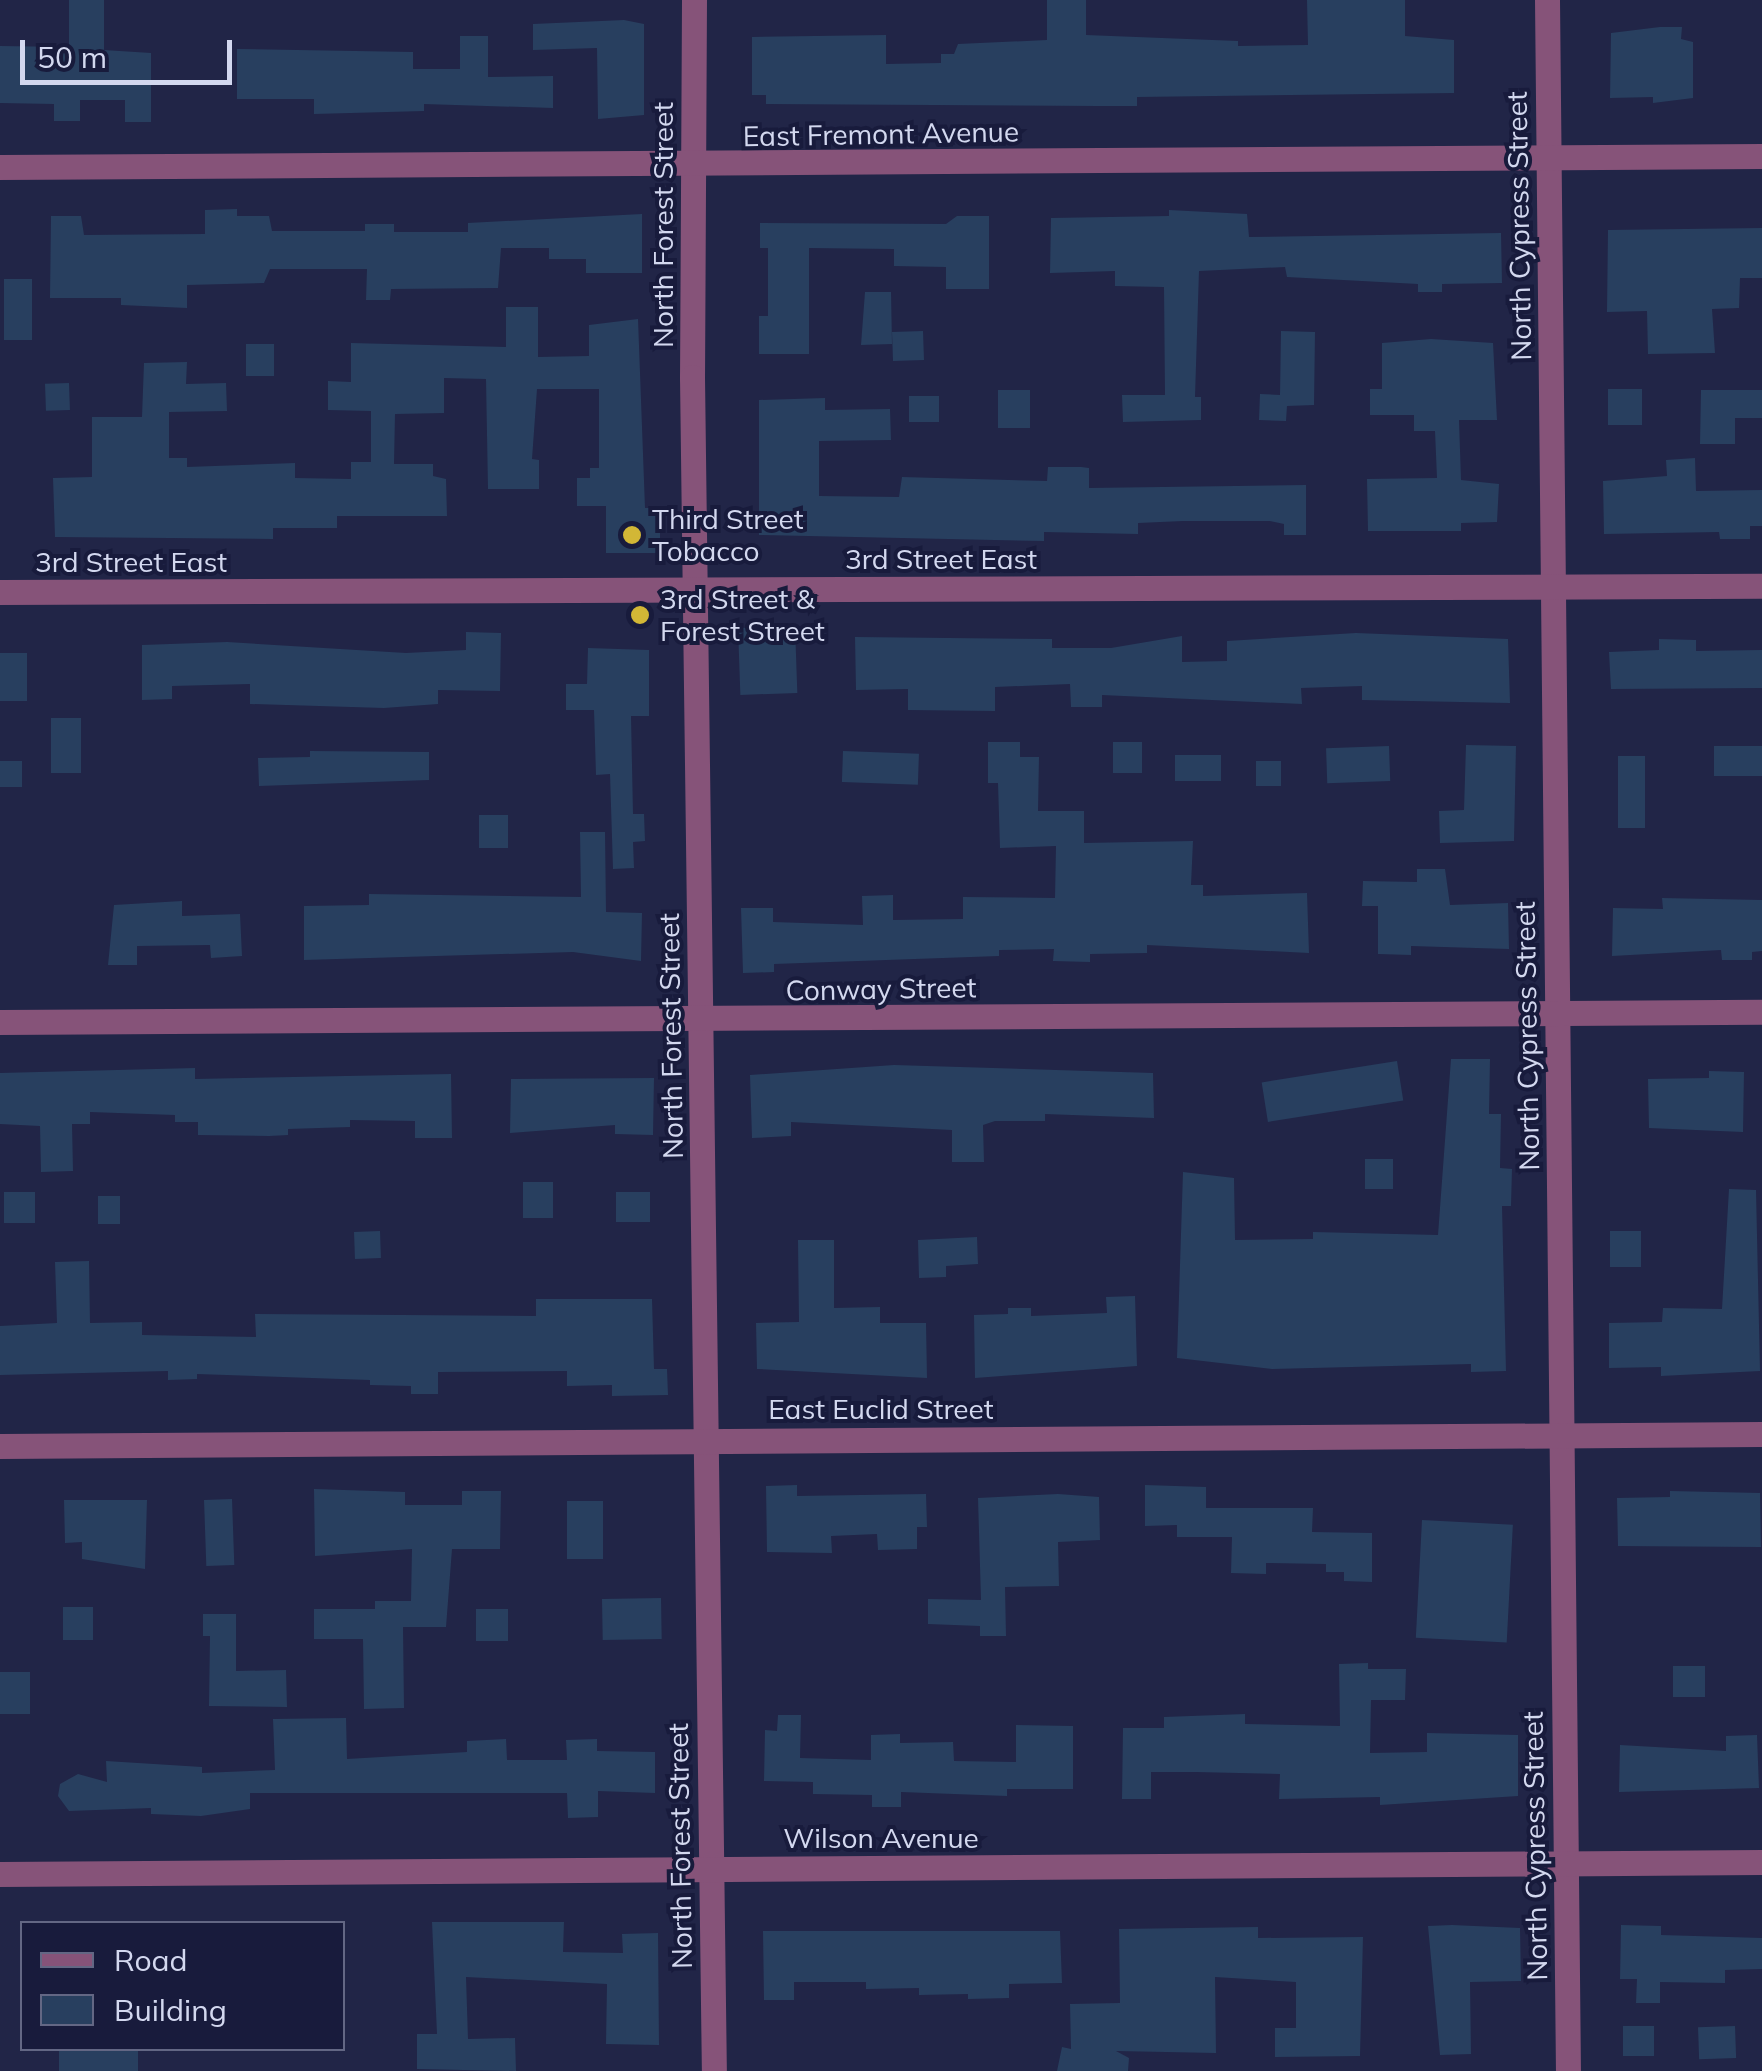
<!DOCTYPE html>
<style>
body{margin:0}
#map{position:relative;width:1762px;height:2071px;overflow:hidden;background:#212547;font-family:Mulish,sans-serif}
div>[style]{position:absolute}
.building>*{inset:0;background:#283f5f;transform-origin:0 0}
.minor>*{height:25px;margin:-12.5px;padding:0 12.5px;transform-origin:12.5px;border-radius:12.5px;background:#865379}
.dots>*{width:28px;height:28px;translate:-50% -50%;box-sizing:border-box;border:5px solid #181b3c;border-radius:50%}
span{translate:-50% -50%;white-space:nowrap;text-align:center;line-height:1.15;-webkit-text-stroke:8px #181b3c;paint-order:stroke}
.street-label{font-size:28px;color:#d3d8ef}
.poi-label{font-size:28px;color:#d3d8ef}
.left{translate:0 -50%;text-align:left}
.legend{position:absolute;left:20px;top:1921px;width:325px;height:130px;box-sizing:border-box;background:#181b3c;border:2px solid #636784;margin:0;padding:12px 18px;list-style:none;font-size:30px;color:#d3d8ef}
.legend li{display:flex;align-items:center;gap:20px;height:50px}
.legend b{width:50px;border:2px solid #636784}
.scale{position:absolute;left:20px;top:40px;width:212px;height:45px;box-sizing:border-box;border:5px solid #d3d8ef;border-top:0;padding-left:12px;font-size:30px;line-height:35px;white-space:nowrap;color:#d3d8ef;-webkit-text-stroke:8px #181b3c;paint-order:stroke}
</style>
<div id="map">
<div class="building">
<i style="clip-path:polygon(69px 0,104px 0,104px 50px,151px 53px,151px 122px,125px 122px,125px 100px,80px 100px,80px 121px,54px 121px,54px 104px,0 103px,0 46px,69px 47px)"></i>
<i style="clip-path:polygon(1047px 0,1086px 0,1086px 35px,1238px 41px,1238px 46px,1308px 45px,1307px 0,1405px 0,1405px 36px,1454px 40px,1454px 93px,1137px 97px,1137px 106px,1099px 106px,766px 104px,766px 95px,752px 95px,752px 37px,886px 35px,886px 64px,941px 63px,941px 54px,954px 54px,958px 44px,1047px 40px)"></i>
<i style="clip-path:polygon(624px 20px,644px 24px,644px 115px,598px 119px,597px 48px,533px 50px,533px 24px)"></i>
<i style="clip-path:polygon(1660px 27px,1682px 27px,1681px 39px,1693px 42px,1693px 98px,1653px 103px,1653px 97px,1610px 98px,1611px 33px)"></i>
<i style="clip-path:polygon(460px 36px,488px 36px,488px 77px,553px 76px,553px 108px,424px 104px,424px 111px,314px 114px,314px 99px,237px 99px,237px 49px,413px 52px,413px 69px,460px 69px)"></i>
<i style="clip-path:polygon(237px 209px,237px 216px,269px 216px,272px 231px,365px 231px,365px 224px,394px 224px,394px 232px,468px 232px,468px 223px,642px 214px,642px 273px,586px 273px,586px 259px,549px 259px,549px 248px,501px 248px,498px 288px,391px 289px,390px 300px,366px 300px,367px 269px,270px 269px,264px 283px,187px 285px,187px 308px,121px 305px,121px 298px,50px 298px,51px 216px,81px 216px,84px 235px,205px 234px,205px 210px)"></i>
<i style="clip-path:polygon(1169px 210px,1247px 214px,1249px 237px,1501px 233px,1502px 283px,1442px 284px,1442px 292px,1418px 292px,1418px 284px,1287px 277px,1285px 267px,1199px 271px,1195px 397px,1201px 397px,1201px 420px,1123px 422px,1122px 395px,1165px 395px,1164px 287px,1115px 286px,1115px 271px,1050px 273px,1051px 218px,1169px 216px)"></i>
<i style="clip-path:polygon(957px 216px,989px 216px,989px 289px,946px 289px,946px 267px,894px 266px,894px 249px,809px 248px,809px 354px,759px 354px,759px 316px,768px 316px,768px 248px,760px 248px,760px 223px,946px 224px)"></i>
<i style="clip-path:polygon(1762px 228px,1762px 278px,1740px 278px,1739px 308px,1712px 309px,1715px 353px,1648px 354px,1647px 311px,1607px 312px,1608px 230px)"></i>
<i style="left:4px;top:279px;width:28px;height:61px"></i>
<i style="clip-path:polygon(865px 292px,891px 292px,892px 344px,861px 345px)"></i>
<i style="clip-path:polygon(506px 307px,538px 307px,538px 357px,589px 356px,589px 325px,638px 319px,645px 508px,660px 508px,660px 553px,606px 553px,606px 506px,577px 506px,577px 478px,590px 478px,590px 468px,599px 468px,599px 389px,537px 389px,532px 459px,539px 460px,539px 489px,488px 489px,486px 379px,444px 378px,444px 413px,395px 414px,394px 464px,433px 464px,433px 476px,446px 479px,447px 516px,337px 516px,337px 528px,273px 528px,273px 539px,55px 537px,53px 478px,92px 477px,92px 417px,142px 417px,144px 363px,187px 362px,186px 384px,226px 383px,227px 411px,169px 412px,169px 458px,187px 458px,187px 467px,295px 463px,295px 478px,351px 479px,351px 462px,371px 462px,371px 411px,328px 410px,328px 381px,351px 382px,351px 343px,506px 347px)"></i>
<i style="left:923px;top:331px;width:29px;height:31px;rotate:88deg"></i>
<i style="clip-path:polygon(1281px 331px,1315px 332px,1314px 405px,1287px 406px,1286px 421px,1259px 420px,1260px 394px,1280px 395px)"></i>
<i style="clip-path:polygon(1431px 339px,1493px 343px,1497px 420px,1459px 420px,1461px 480px,1499px 484px,1497px 522px,1461px 523px,1461px 531px,1368px 531px,1367px 479px,1437px 478px,1435px 431px,1414px 431px,1414px 415px,1370px 415px,1370px 389px,1382px 389px,1382px 343px)"></i>
<i style="left:246px;top:344px;width:28px;height:32px"></i>
<i style="left:69px;top:383px;width:27px;height:24px;rotate:88deg"></i>
<i style="left:1608px;top:389px;width:34px;height:36px"></i>
<i style="left:998px;top:390px;width:32px;height:38px"></i>
<i style="clip-path:polygon(1701px 390px,1762px 390px,1762px 418px,1735px 418px,1735px 444px,1700px 444px)"></i>
<i style="left:939px;top:396px;width:26px;height:30px;rotate:90deg"></i>
<i style="clip-path:polygon(825px 398px,825px 410px,890px 409px,891px 440px,819px 441px,819px 496px,899px 497px,902px 477px,1047px 481px,1048px 467px,1081px 467px,1089px 468px,1089px 488px,1306px 485px,1306px 535px,1284px 535px,1284px 524px,1270px 521px,1183px 521px,1138px 523px,1138px 534px,1044px 532px,1044px 541px,759px 535px,759px 400px)"></i>
<i style="clip-path:polygon(1695px 458px,1696px 491px,1762px 490px,1762px 526px,1750px 526px,1750px 539px,1720px 539px,1719px 532px,1604px 534px,1603px 481px,1667px 476px,1666px 460px)"></i>
<i style="left:795px;top:626px;width:67px;height:57px;rotate:88deg"></i>
<i style="clip-path:polygon(466px 632px,501px 633px,500px 691px,438px 690px,438px 704px,384px 708px,250px 704px,250px 684px,172px 686px,172px 699px,142px 700px,142px 645px,227px 642px,406px 653px,466px 650px)"></i>
<i style="clip-path:polygon(1356px 633px,1508px 639px,1510px 703px,1362px 700px,1362px 686px,1301px 688px,1302px 704px,1102px 695px,1102px 707px,1071px 707px,1070px 684px,995px 687px,995px 711px,908px 710px,908px 689px,856px 690px,855px 637px,1052px 639px,1052px 648px,1111px 648px,1182px 636px,1182px 662px,1227px 661px,1227px 641px)"></i>
<i style="clip-path:polygon(1659px 639px,1696px 640px,1696px 651px,1762px 650px,1762px 688px,1611px 689px,1609px 652px,1659px 650px)"></i>
<i style="clip-path:polygon(588px 648px,649px 650px,649px 716px,631px 716px,633px 814px,644px 814px,645px 841px,633px 842px,634px 868px,613px 869px,610px 774px,596px 775px,594px 710px,566px 710px,566px 684px,587px 684px)"></i>
<i style="left:0;top:653px;width:27px;height:48px"></i>
<i style="left:51px;top:718px;width:30px;height:55px"></i>
<i style="clip-path:polygon(988px 742px,1020px 742px,1020px 757px,1039px 757px,1038px 811px,1084px 811px,1084px 843px,1193px 841px,1191px 885px,1203px 885px,1203px 896px,1307px 893px,1309px 953px,1147px 945px,1147px 953px,1090px 954px,1090px 962px,1053px 961px,1054px 949px,999px 950px,999px 956px,774px 964px,774px 972px,743px 973px,741px 908px,773px 908px,773px 922px,863px 925px,862px 896px,893px 895px,893px 920px,963px 919px,963px 897px,1055px 898px,1056px 846px,1000px 848px,998px 783px,988px 783px)"></i>
<i style="left:1113px;top:742px;width:29px;height:31px"></i>
<i style="clip-path:polygon(1466px 745px,1516px 746px,1514px 841px,1440px 843px,1439px 811px,1464px 810px)"></i>
<i style="left:1389px;top:746px;width:35px;height:63px;rotate:88deg"></i>
<i style="left:1762px;top:746px;width:30px;height:48px;rotate:90deg"></i>
<i style="clip-path:polygon(310px 751px,429px 752px,429px 780px,259px 786px,258px 758px,310px 757px)"></i>
<i style="left:843px;top:751px;width:76px;height:31px;rotate:2deg"></i>
<i style="left:1221px;top:755px;width:26px;height:46px;rotate:90deg"></i>
<i style="left:1618px;top:756px;width:27px;height:72px"></i>
<i style="left:0;top:761px;width:22px;height:26px"></i>
<i style="left:1256px;top:761px;width:25px;height:25px"></i>
<i style="left:479px;top:815px;width:29px;height:33px"></i>
<i style="clip-path:polygon(580px 832px,605px 832px,606px 912px,642px 913px,641px 961px,573px 952px,304px 960px,304px 906px,369px 905px,369px 894px,581px 897px)"></i>
<i style="clip-path:polygon(1417px 869px,1445px 869px,1450px 905px,1508px 903px,1509px 949px,1411px 946px,1411px 955px,1378px 954px,1378px 906px,1362px 906px,1363px 881px,1417px 882px)"></i>
<i style="clip-path:polygon(1662px 898px,1762px 900px,1762px 951px,1752px 952px,1752px 960px,1722px 960px,1721px 950px,1612px 956px,1613px 908px,1663px 909px)"></i>
<i style="clip-path:polygon(182px 901px,182px 916px,240px 914px,242px 956px,211px 958px,210px 945px,137px 946px,137px 965px,108px 965px,114px 905px)"></i>
<i style="clip-path:polygon(1451px 1059px,1490px 1059px,1489px 1114px,1501px 1114px,1500px 1168px,1512px 1169px,1511px 1206px,1502px 1206px,1506px 1371px,1471px 1372px,1471px 1364px,1272px 1369px,1177px 1358px,1183px 1172px,1234px 1178px,1235px 1240px,1313px 1239px,1313px 1232px,1438px 1235px)"></i>
<i style="left:1397px;top:1061px;width:40px;height:137px;rotate:81deg"></i>
<i style="clip-path:polygon(894px 1065px,1153px 1073px,1154px 1118px,1045px 1114px,1045px 1121px,995px 1121px,983px 1125px,984px 1162px,952px 1162px,952px 1130px,791px 1122px,791px 1136px,752px 1138px,750px 1075px)"></i>
<i style="clip-path:polygon(195px 1068px,195px 1079px,451px 1074px,452px 1138px,415px 1138px,415px 1121px,350px 1120px,350px 1127px,288px 1129px,288px 1135px,269px 1136px,198px 1135px,198px 1122px,175px 1122px,175px 1115px,90px 1112px,90px 1124px,72px 1124px,73px 1171px,41px 1172px,40px 1126px,0 1124px,0 1073px)"></i>
<i style="clip-path:polygon(1709px 1071px,1744px 1072px,1743px 1132px,1649px 1128px,1648px 1079px,1709px 1078px)"></i>
<i style="clip-path:polygon(654px 1078px,653px 1135px,615px 1134px,615px 1125px,510px 1133px,511px 1079px)"></i>
<i style="left:1393px;top:1159px;width:30px;height:28px;rotate:90deg"></i>
<i style="left:553px;top:1182px;width:36px;height:30px;rotate:90deg"></i>
<i style="clip-path:polygon(1729px 1189px,1756px 1190px,1760px 1371px,1661px 1376px,1661px 1367px,1609px 1368px,1609px 1323px,1662px 1322px,1663px 1308px,1722px 1309px)"></i>
<i style="left:4px;top:1192px;width:31px;height:31px"></i>
<i style="left:650px;top:1192px;width:30px;height:34px;rotate:90deg"></i>
<i style="left:98px;top:1196px;width:22px;height:28px"></i>
<i style="left:380px;top:1231px;width:27px;height:26px;rotate:88deg"></i>
<i style="left:1610px;top:1231px;width:31px;height:36px"></i>
<i style="clip-path:polygon(977px 1237px,978px 1264px,946px 1266px,946px 1277px,919px 1278px,918px 1240px)"></i>
<i style="clip-path:polygon(798px 1240px,834px 1240px,834px 1308px,880px 1307px,880px 1323px,926px 1323px,927px 1378px,757px 1369px,756px 1323px,799px 1322px)"></i>
<i style="clip-path:polygon(89px 1261px,90px 1323px,142px 1322px,142px 1335px,256px 1337px,255px 1314px,536px 1316px,536px 1299px,652px 1299px,654px 1369px,667px 1369px,668px 1395px,612px 1396px,612px 1385px,567px 1386px,567px 1371px,438px 1372px,438px 1394px,411px 1394px,411px 1386px,370px 1385px,370px 1380px,197px 1374px,197px 1379px,168px 1380px,168px 1371px,0 1375px,0 1326px,57px 1323px,55px 1262px)"></i>
<i style="clip-path:polygon(1135px 1296px,1137px 1366px,975px 1378px,974px 1315px,1008px 1314px,1008px 1308px,1031px 1308px,1031px 1316px,1107px 1313px,1106px 1297px)"></i>
<i style="clip-path:polygon(797px 1485px,797px 1496px,926px 1494px,927px 1527px,917px 1527px,917px 1549px,878px 1550px,877px 1534px,831px 1536px,832px 1553px,767px 1552px,766px 1486px)"></i>
<i style="clip-path:polygon(1145px 1485px,1206px 1487px,1206px 1508px,1313px 1508px,1312px 1532px,1372px 1533px,1372px 1582px,1344px 1581px,1344px 1572px,1326px 1572px,1326px 1564px,1266px 1563px,1266px 1574px,1231px 1573px,1232px 1537px,1177px 1537px,1177px 1525px,1145px 1526px)"></i>
<i style="clip-path:polygon(314px 1489px,405px 1492px,405px 1505px,462px 1505px,462px 1491px,501px 1491px,500px 1549px,452px 1549px,446px 1627px,403px 1627px,404px 1708px,364px 1709px,363px 1639px,314px 1639px,314px 1609px,375px 1609px,375px 1601px,411px 1601px,412px 1549px,315px 1556px)"></i>
<i style="clip-path:polygon(1670px 1491px,1760px 1493px,1761px 1547px,1618px 1546px,1617px 1498px,1670px 1497px)"></i>
<i style="clip-path:polygon(1058px 1494px,1099px 1497px,1100px 1540px,1058px 1542px,1059px 1586px,1005px 1587px,1006px 1636px,980px 1636px,980px 1626px,928px 1624px,928px 1599px,981px 1600px,978px 1498px)"></i>
<i style="left:232px;top:1499px;width:66px;height:28px;rotate:88deg"></i>
<i style="clip-path:polygon(64px 1500px,147px 1500px,145px 1569px,82px 1559px,82px 1542px,65px 1543px)"></i>
<i style="left:567px;top:1501px;width:36px;height:58px"></i>
<i style="left:1422px;top:1520px;width:91px;height:118px;rotate:3deg"></i>
<i style="left:661px;top:1598px;width:41px;height:59px;rotate:89deg"></i>
<i style="left:63px;top:1607px;width:30px;height:33px"></i>
<i style="left:476px;top:1609px;width:32px;height:32px"></i>
<i style="clip-path:polygon(203px 1614px,236px 1614px,236px 1671px,286px 1670px,287px 1707px,209px 1706px,210px 1636px,203px 1636px)"></i>
<i style="clip-path:polygon(1368px 1663px,1368px 1669px,1406px 1669px,1405px 1700px,1371px 1700px,1370px 1753px,1427px 1752px,1427px 1733px,1518px 1735px,1518px 1796px,1380px 1805px,1380px 1797px,1279px 1799px,1280px 1774px,1196px 1772px,1151px 1772px,1151px 1799px,1122px 1799px,1123px 1728px,1164px 1728px,1164px 1717px,1245px 1714px,1245px 1724px,1340px 1726px,1339px 1664px)"></i>
<i style="left:1673px;top:1666px;width:32px;height:31px"></i>
<i style="left:0;top:1672px;width:30px;height:42px"></i>
<i style="clip-path:polygon(778px 1715px,801px 1715px,800px 1758px,871px 1760px,871px 1735px,900px 1734px,900px 1743px,953px 1742px,954px 1761px,1016px 1762px,1016px 1725px,1073px 1726px,1073px 1789px,1007px 1789px,1007px 1796px,901px 1792px,901px 1807px,872px 1807px,872px 1795px,813px 1794px,813px 1782px,764px 1781px,765px 1730px,777px 1731px)"></i>
<i style="clip-path:polygon(346px 1718px,347px 1759px,467px 1752px,467px 1741px,506px 1739px,507px 1760px,567px 1760px,566px 1740px,597px 1739px,597px 1751px,655px 1752px,655px 1793px,598px 1791px,598px 1817px,568px 1818px,567px 1793px,250px 1793px,250px 1809px,201px 1816px,151px 1814px,151px 1808px,69px 1811px,58px 1796px,60px 1784px,78px 1774px,107px 1782px,106px 1761px,202px 1767px,202px 1773px,275px 1770px,273px 1719px)"></i>
<i style="clip-path:polygon(1757px 1735px,1759px 1788px,1619px 1792px,1620px 1745px,1726px 1751px,1726px 1736px)"></i>
<i style="clip-path:polygon(432px 1922px,564px 1922px,563px 1952px,623px 1953px,622px 1934px,658px 1933px,659px 2045px,606px 2044px,607px 1984px,466px 1977px,468px 2039px,515px 2038px,516px 2071px,417px 2069px,417px 2034px,437px 2034px)"></i>
<i style="clip-path:polygon(1452px 1925px,1520px 1928px,1521px 1981px,1470px 1982px,1471px 2054px,1440px 2055px,1428px 1926px)"></i>
<i style="clip-path:polygon(1621px 1925px,1661px 1926px,1661px 1935px,1762px 1938px,1762px 1969px,1725px 1970px,1725px 1983px,1660px 1982px,1660px 2003px,1636px 2003px,1637px 1979px,1620px 1979px)"></i>
<i style="clip-path:polygon(1258px 1927px,1258px 1938px,1363px 1937px,1360px 2056px,1275px 2057px,1275px 2028px,1296px 2028px,1296px 1982px,1215px 1977px,1216px 2053px,1116px 2051px,1129px 2058px,1128px 2071px,1057px 2071px,1062px 2047px,1071px 2049px,1070px 2004px,1120px 2003px,1119px 1929px)"></i>
<i style="clip-path:polygon(763px 1931px,1060px 1931px,1062px 1983px,1009px 1984px,1009px 1998px,968px 1999px,968px 1994px,919px 1995px,919px 1988px,866px 1989px,866px 1982px,794px 1982px,794px 2000px,764px 2000px)"></i>
<i style="left:1654px;top:2026px;width:30px;height:31px;rotate:90deg"></i>
<i style="left:1735px;top:2026px;width:32px;height:37px;rotate:88deg"></i>
<i style="left:59px;top:2048px;width:79px;height:23px"></i>
</div>
<div class="minor">
<i style="left:694px;top:0;width:377px;rotate:90.3deg"></i>
<i style="left:692px;top:377px;width:1694px;rotate:89.26deg"></i>
<i style="left:1547px;top:0;width:2071px;rotate:89.42deg"></i>
<i style="left:0;top:167px;width:1762px;rotate:-0.36deg"></i>
<i style="left:0;top:592px;width:1762px;rotate:-0.2deg"></i>
<i style="left:0;top:1022px;width:1762px;rotate:-0.33deg"></i>
<i style="left:0;top:1446px;width:1762px;rotate:-0.39deg"></i>
<i style="left:0;top:1874px;width:1762px;rotate:-0.39deg"></i>
</div>
<div class="dots">
<i style="left:632px;top:535px;background:#d2b736"></i>
<i style="left:640px;top:615px;background:#d2b736"></i>
</div>
<div class="street-label">
<span style="left:881px;top:134px;rotate:-1deg">East Fremont Avenue</span>
<span style="left:663px;top:225px;rotate:-90deg">North Forest Street</span>
<span style="left:1519px;top:226px;rotate:-91deg">North Cypress Street</span>
<span style="left:941px;top:559px">3rd Street East</span>
<span style="left:131px;top:562px">3rd Street East</span>
<span style="left:881px;top:989px;rotate:-1deg">Conway Street</span>
<span style="left:671px;top:1036px;rotate:-91deg">North Forest Street</span>
<span style="left:1527px;top:1036px;rotate:-91deg">North Cypress Street</span>
<span style="left:881px;top:1409px">East Euclid Street</span>
<span style="left:881px;top:1838px">Wilson Avenue</span>
<span style="left:680px;top:1846px;rotate:-91deg">North Forest Street</span>
<span style="left:1535px;top:1846px;rotate:-91deg">North Cypress Street</span>
</div>
<div class="poi-label">
<span class="left" style="left:652px;top:535px">Third Street<br>Tobacco</span>
<span class="left" style="left:660px;top:615px">3rd Street &amp;<br>Forest Street</span>
</div>
<ul class="legend">
<li><b style="height:12px;background:#865379"></b>Road</li>
<li><b style="height:28px;background:#283f5f"></b>Building</li>
</ul>
<div class="scale">50 m</div>
</div>
